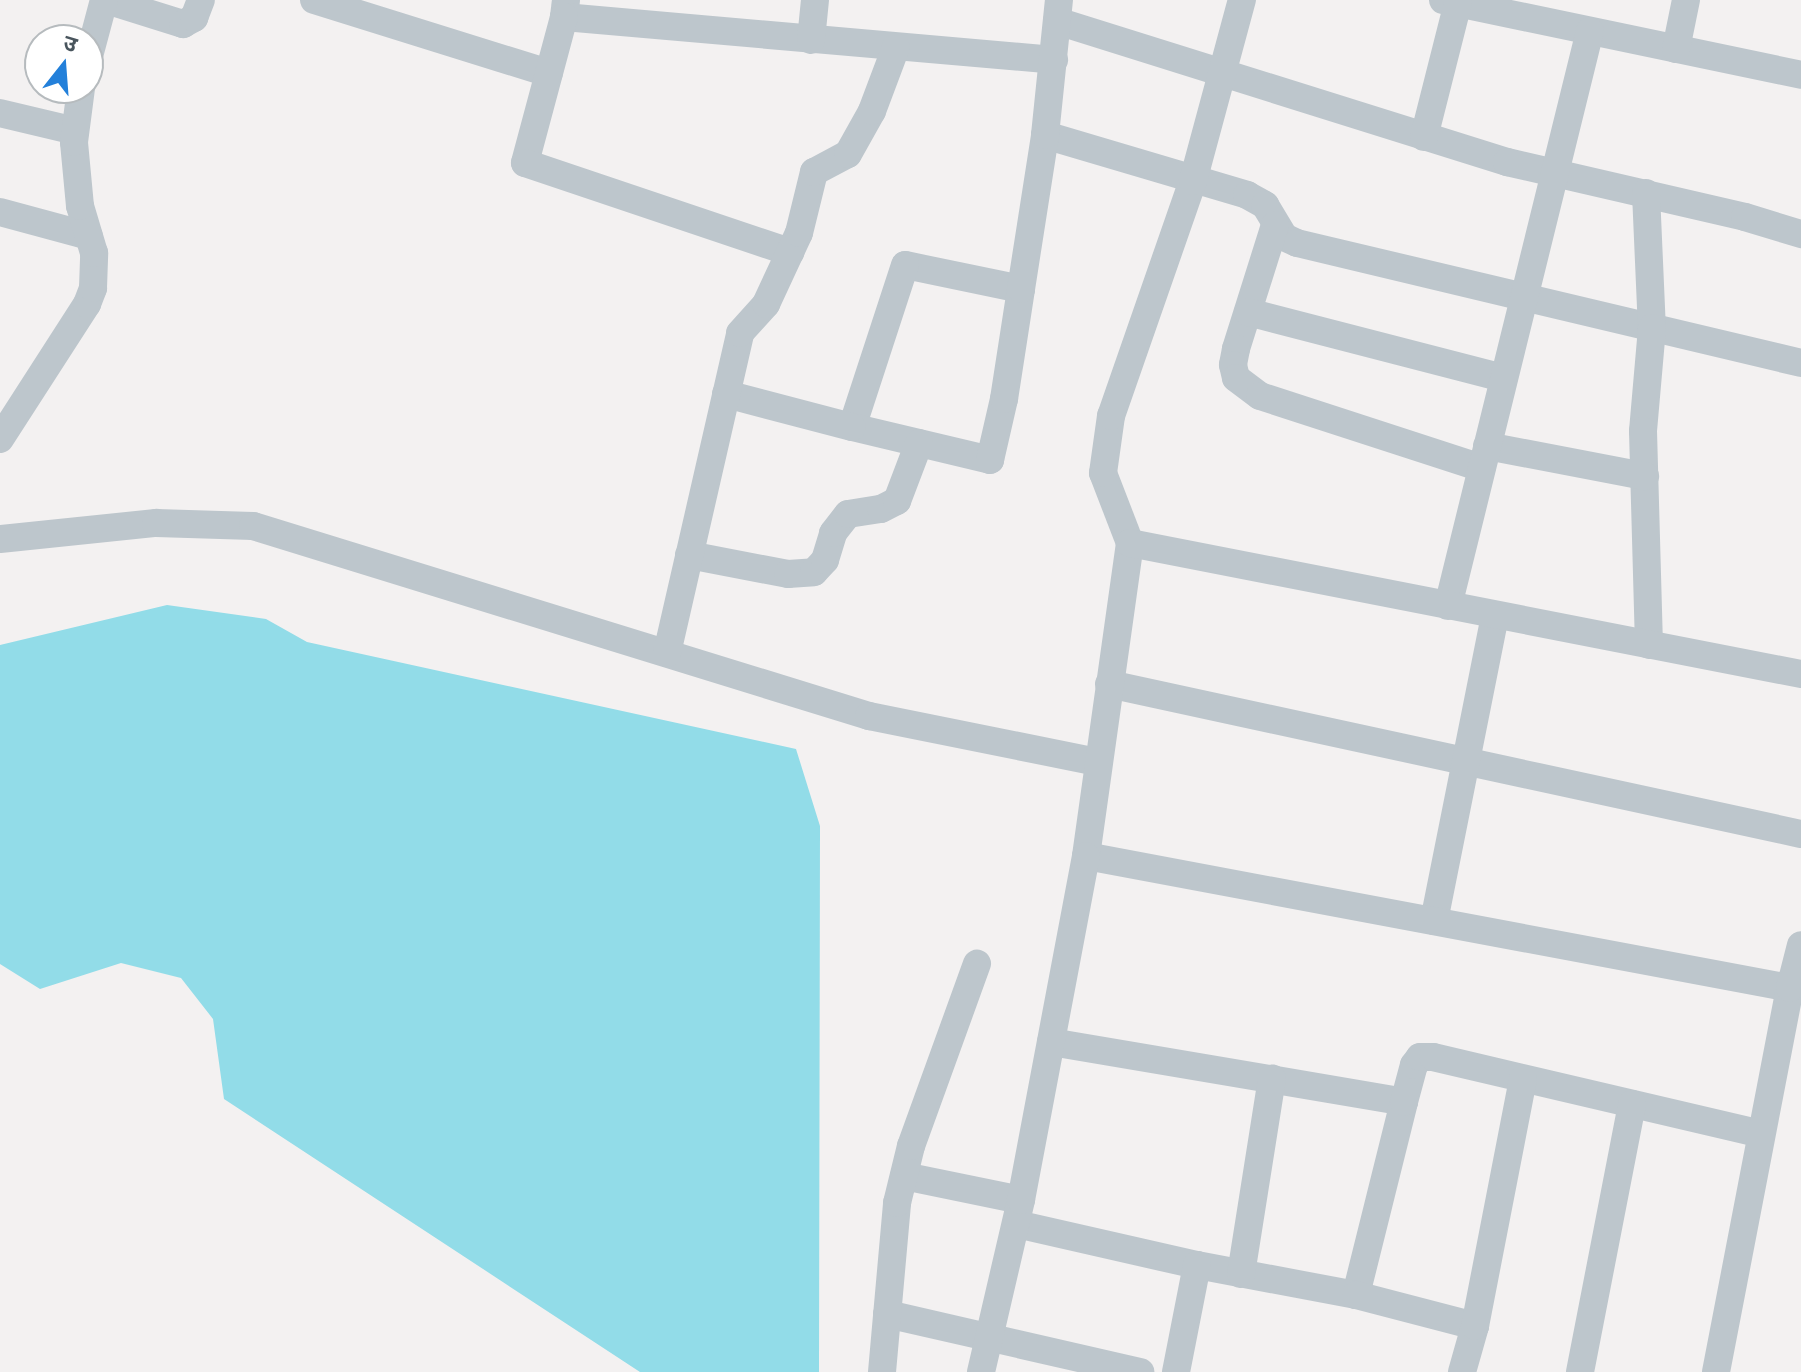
<!DOCTYPE html>
<meta charset="utf-8">
<style>
body{margin:0}
#map{position:relative;width:1801px;height:1372px;overflow:hidden;background:#f3f1f1;font-family:"Golos Text","Noto Sans Devanagari",sans-serif}
div>[style]{position:absolute}
.water>*{inset:0;background:#92dce8}
.minor>*{height:28px;margin:-14px;padding:0 14px;transform-origin:14px;border-radius:14px;background:#bdc6cc}
span{translate:-50% -50%;white-space:nowrap;text-align:center;line-height:1.15;-webkit-text-stroke:7px #fff;paint-order:stroke}
.north{position:absolute;left:24px;top:24px;width:80px;height:80px;box-sizing:border-box;background:#fff;border:2px solid #b6bbbe;border-radius:50%;rotate:17deg;font-size:22px;font-weight:700;line-height:32px;text-align:center;color:#49555d}
.north::after{content:'';display:block;margin:auto;width:28px;height:36px;background:#2380da;clip-path:polygon(50% 0,100% 100%,50% 72%,0 100%)}
</style>
<div id="map">
<div class="water">
<i style="clip-path:polygon(167px 605px,266px 619px,307px 642px,796px 749px,820px 826px,819px 1372px,640px 1372px,224px 1099px,213px 1019px,181px 978px,121px 963px,40px 989px,0 964px,0 645px)"></i>
</div>
<div class="minor">
<i style="left:106px;top:0;width:81px;rotate:17.3deg"></i>
<i style="left:183px;top:24px;width:13px;rotate:-29deg"></i>
<i style="left:194px;top:18px;width:19px;rotate:-69deg"></i>
<i style="left:314px;top:0;width:246px;rotate:17.3deg"></i>
<i style="left:566px;top:0;width:17px;rotate:97deg"></i>
<i style="left:564px;top:17px;width:492px;rotate:5deg"></i>
<i style="left:1443px;top:0;width:366px;rotate:11.8deg"></i>
<i style="left:564px;top:17px;width:151px;rotate:105deg"></i>
<i style="left:525px;top:163px;width:280px;rotate:18.6deg"></i>
<i style="left:1057px;top:21px;width:472px;rotate:17.4deg"></i>
<i style="left:1507px;top:162px;width:244px;rotate:13deg"></i>
<i style="left:1745px;top:217px;width:59px;rotate:16.9deg"></i>
<i style="left:811px;top:40px;width:40px;rotate:-84.3deg"></i>
<i style="left:1676px;top:49px;width:50px;rotate:-78.5deg"></i>
<i style="left:88px;top:60px;width:62px;rotate:-75.1deg"></i>
<i style="left:0;top:113px;width:77px;rotate:13.5deg"></i>
<i style="left:1045px;top:135px;width:211px;rotate:16.5deg"></i>
<i style="left:1247px;top:195px;width:21px;rotate:29deg"></i>
<i style="left:1265px;top:205px;width:37px;rotate:59deg"></i>
<i style="left:1284px;top:237px;width:14px;rotate:25deg"></i>
<i style="left:1297px;top:243px;width:518px;rotate:13.39deg"></i>
<i style="left:1424px;top:137px;width:138px;rotate:-75.8deg"></i>
<i style="left:1646px;top:193px;width:135px;rotate:87.5deg"></i>
<i style="left:1652px;top:328px;width:103px;rotate:95deg"></i>
<i style="left:1643px;top:431px;width:214px;rotate:88.4deg"></i>
<i style="left:0;top:212px;width:92px;rotate:15.1deg"></i>
<i style="left:1275px;top:225px;width:130px;rotate:107.5deg"></i>
<i style="left:1236px;top:349px;width:16px;rotate:101deg"></i>
<i style="left:1233px;top:365px;width:13px;rotate:77deg"></i>
<i style="left:1236px;top:378px;width:30px;rotate:37deg"></i>
<i style="left:1260px;top:396px;width:233px;rotate:18deg"></i>
<i style="left:1021px;top:289px;width:118px;rotate:-168.3deg"></i>
<i style="left:905px;top:265px;width:170px;rotate:108.1deg"></i>
<i style="left:852px;top:427px;width:142px;rotate:13.4deg"></i>
<i style="left:990px;top:460px;width:63px;rotate:-77.1deg"></i>
<i style="left:1004px;top:399px;width:111px;rotate:-81.2deg"></i>
<i style="left:1021px;top:289px;width:156px;rotate:-81.1deg"></i>
<i style="left:1045px;top:135px;width:136px;rotate:-84.1deg"></i>
<i style="left:1248px;top:312px;width:264px;rotate:14.5deg"></i>
<i style="left:726px;top:394px;width:130px;rotate:14.7deg"></i>
<i style="left:0;top:439px;width:161px;rotate:-57.2deg"></i>
<i style="left:87px;top:304px;width:17px;rotate:-69deg"></i>
<i style="left:93px;top:288px;width:35px;rotate:-88deg"></i>
<i style="left:94px;top:253px;width:49px;rotate:-106.6deg"></i>
<i style="left:80px;top:206px;width:64px;rotate:-95.4deg"></i>
<i style="left:74px;top:142px;width:54px;rotate:-82.6deg"></i>
<i style="left:1487px;top:446px;width:161px;rotate:10.8deg"></i>
<i style="left:0;top:539px;width:157px;rotate:-5.9deg"></i>
<i style="left:156px;top:523px;width:97px;rotate:1.8deg"></i>
<i style="left:253px;top:526px;width:645px;rotate:17.14deg"></i>
<i style="left:869px;top:716px;width:234px;rotate:11.4deg"></i>
<i style="left:1130px;top:543px;width:75px;rotate:-111.1deg"></i>
<i style="left:1103px;top:473px;width:58px;rotate:-82deg"></i>
<i style="left:1111px;top:416px;width:249px;rotate:-70.8deg"></i>
<i style="left:1193px;top:181px;width:188px;rotate:-74.9deg"></i>
<i style="left:689px;top:555px;width:101px;rotate:10.9deg"></i>
<i style="left:788px;top:574px;width:26px;rotate:-4deg"></i>
<i style="left:814px;top:572px;width:16px;rotate:-47deg"></i>
<i style="left:825px;top:560px;width:28px;rotate:-73deg"></i>
<i style="left:833px;top:533px;width:24px;rotate:-52deg"></i>
<i style="left:848px;top:514px;width:33px;rotate:-9deg"></i>
<i style="left:881px;top:509px;width:18px;rotate:-27deg"></i>
<i style="left:897px;top:501px;width:62px;rotate:-69.2deg"></i>
<i style="left:1448px;top:606px;width:592px;rotate:-76.13deg"></i>
<i style="left:667px;top:653px;width:328px;rotate:-77.1deg"></i>
<i style="left:740px;top:333px;width:39px;rotate:-48deg"></i>
<i style="left:766px;top:304px;width:78px;rotate:-65.1deg"></i>
<i style="left:799px;top:233px;width:63px;rotate:-76.2deg"></i>
<i style="left:814px;top:172px;width:38px;rotate:-28deg"></i>
<i style="left:848px;top:154px;width:49px;rotate:-60.8deg"></i>
<i style="left:872px;top:111px;width:68px;rotate:-69.4deg"></i>
<i style="left:1109px;top:684px;width:708px;rotate:12.23deg"></i>
<i style="left:1434px;top:921px;width:312px;rotate:-78.7deg"></i>
<i style="left:1790px;top:988px;width:716px;rotate:-169.38deg"></i>
<i style="left:1086px;top:856px;width:316px;rotate:-82deg"></i>
<i style="left:1130px;top:543px;width:684px;rotate:11.05deg"></i>
<i style="left:1051px;top:1042px;width:358px;rotate:9.6deg"></i>
<i style="left:1404px;top:1102px;width:199px;rotate:104deg"></i>
<i style="left:1404px;top:1102px;width:38px;rotate:-75deg"></i>
<i style="left:1414px;top:1065px;width:10px;rotate:-53deg"></i>
<i style="left:1420px;top:1057px;width:13px"></i>
<i style="left:1433px;top:1057px;width:337px;rotate:13.2deg"></i>
<i style="left:904px;top:1176px;width:119px;rotate:11.6deg"></i>
<i style="left:1016px;top:1224px;width:186px;rotate:12.8deg"></i>
<i style="left:1197px;top:1265px;width:162px;rotate:10.7deg"></i>
<i style="left:1356px;top:1295px;width:123px;rotate:14.6deg"></i>
<i style="left:1241px;top:1274px;width:198px;rotate:-81deg"></i>
<i style="left:887px;top:1314px;width:260px;rotate:12.9deg"></i>
<i style="left:882px;top:1372px;width:170px;rotate:-84.9deg"></i>
<i style="left:897px;top:1203px;width:59px;rotate:-76.2deg"></i>
<i style="left:911px;top:1146px;width:194px;rotate:-70.1deg"></i>
<i style="left:981px;top:1372px;width:177px;rotate:-76.9deg"></i>
<i style="left:1021px;top:1200px;width:350px;rotate:-79.3deg"></i>
<i style="left:1176px;top:1372px;width:109px;rotate:-78.9deg"></i>
<i style="left:1462px;top:1372px;width:48px;rotate:-74.2deg"></i>
<i style="left:1475px;top:1326px;width:251px;rotate:-79deg"></i>
<i style="left:1580px;top:1372px;width:273px;rotate:-79deg"></i>
<i style="left:1716px;top:1372px;width:391px;rotate:-79.1deg"></i>
<i style="left:1790px;top:988px;width:44px;rotate:-75.7deg"></i>
</div>
<div class="north">उ</div>
</div>
